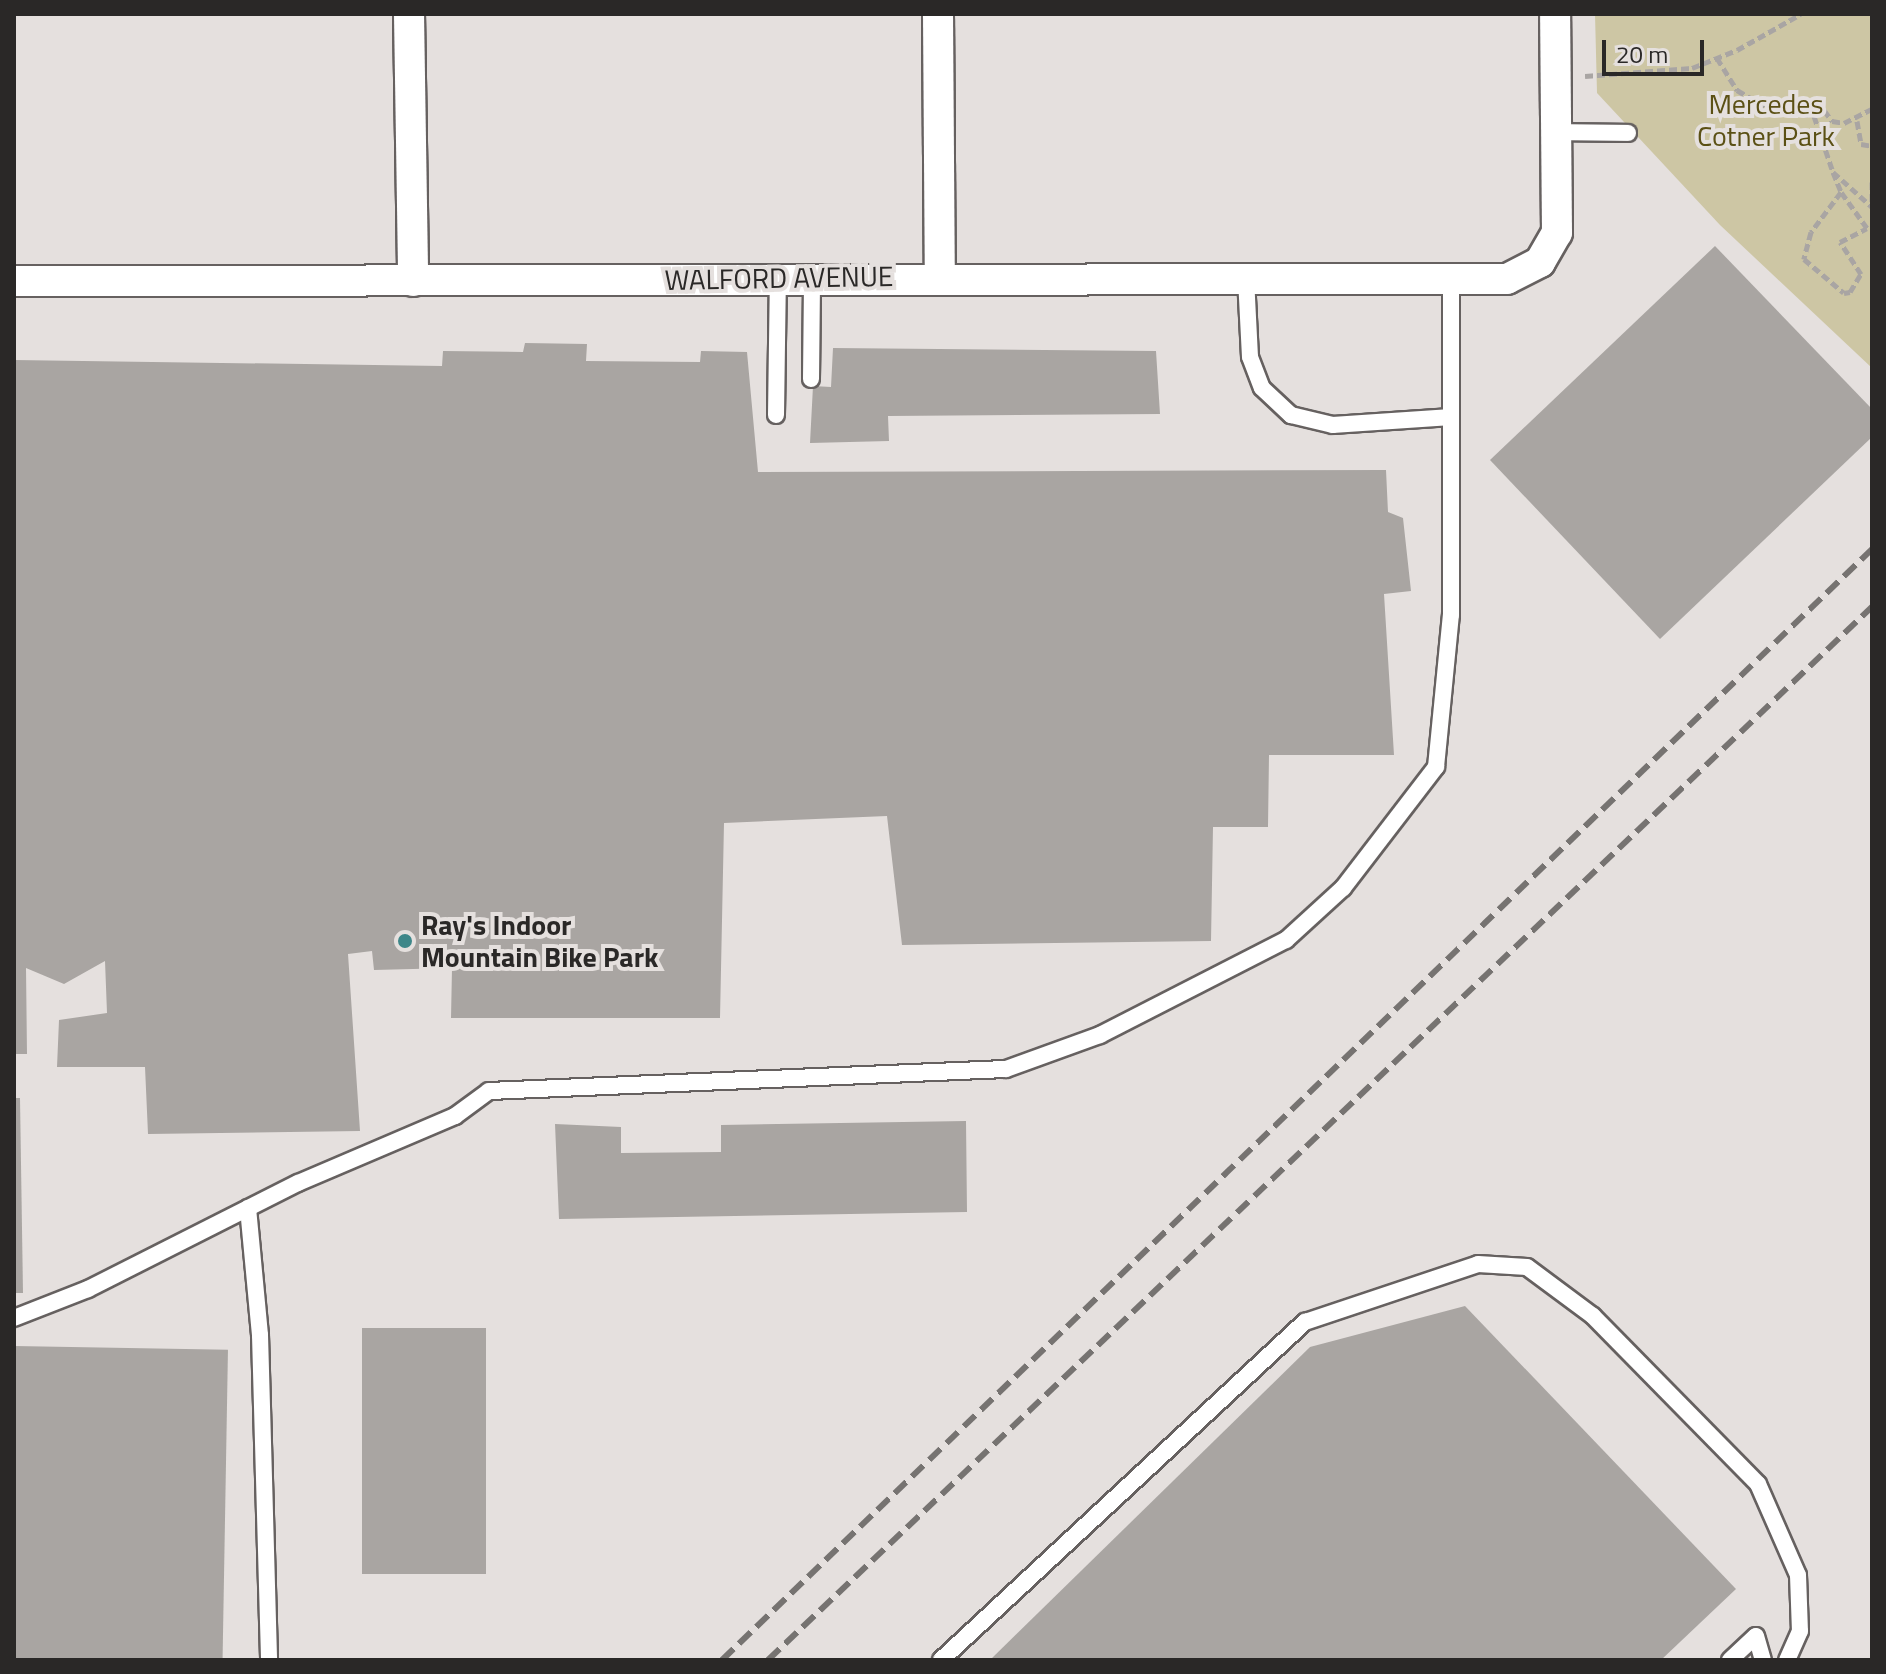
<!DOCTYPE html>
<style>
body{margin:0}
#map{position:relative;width:1886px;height:1674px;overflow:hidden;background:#e5e0de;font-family:"Titillium Web",sans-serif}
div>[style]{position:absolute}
.green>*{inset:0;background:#cdc6a4}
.building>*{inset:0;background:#a9a5a2;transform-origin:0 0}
.path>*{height:5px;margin-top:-2.5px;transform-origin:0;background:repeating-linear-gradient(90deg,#a9a5a3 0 8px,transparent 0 12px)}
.roads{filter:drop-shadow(2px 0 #666160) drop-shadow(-2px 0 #666160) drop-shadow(0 2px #666160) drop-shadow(0 -2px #666160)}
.lane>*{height:16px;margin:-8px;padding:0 8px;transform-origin:8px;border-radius:8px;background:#fff}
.street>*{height:30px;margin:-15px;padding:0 15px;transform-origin:15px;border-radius:15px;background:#fff}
.rail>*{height:6px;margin-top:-3px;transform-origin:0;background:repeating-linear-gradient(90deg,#767371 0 16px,transparent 0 24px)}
.dots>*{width:22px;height:22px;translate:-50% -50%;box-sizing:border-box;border:4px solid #e5e0de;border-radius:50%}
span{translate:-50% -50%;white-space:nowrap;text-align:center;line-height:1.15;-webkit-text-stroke:8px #e5e0de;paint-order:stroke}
.park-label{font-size:28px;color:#5b5015}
.street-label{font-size:28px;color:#2a2827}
.poi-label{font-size:28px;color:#2a2827;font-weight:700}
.left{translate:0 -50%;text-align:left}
.frame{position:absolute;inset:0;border:16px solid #2a2827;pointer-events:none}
.scale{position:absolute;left:1602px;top:40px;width:102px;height:36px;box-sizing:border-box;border:4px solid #2a2827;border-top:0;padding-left:10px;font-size:24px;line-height:28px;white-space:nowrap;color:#2a2827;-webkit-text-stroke:6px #e5e0de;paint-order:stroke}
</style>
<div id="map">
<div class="green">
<i style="clip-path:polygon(1595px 14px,1872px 14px,1872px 368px,1720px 225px,1597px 93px)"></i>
</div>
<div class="building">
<i style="clip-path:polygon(1715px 246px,1872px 409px,1872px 437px,1660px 639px,1490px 460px)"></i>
<i style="clip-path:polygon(525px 343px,587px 344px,586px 361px,700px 362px,701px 351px,747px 352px,758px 472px,1386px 470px,1388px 512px,1403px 518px,1411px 591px,1384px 594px,1394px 755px,1269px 755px,1268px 827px,1213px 827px,1211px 941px,902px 945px,887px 816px,724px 823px,720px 1018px,451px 1018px,452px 968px,374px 970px,372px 951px,348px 954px,360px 1131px,148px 1134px,145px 1067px,57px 1067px,59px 1020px,107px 1013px,105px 961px,64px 984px,26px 968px,27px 1054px,14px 1054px,14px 360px,442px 366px,443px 351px,523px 352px)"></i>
<i style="clip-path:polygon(833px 348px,1156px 351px,1160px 414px,888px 416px,889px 441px,810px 443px,813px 386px,831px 387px)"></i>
<i style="clip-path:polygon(14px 1098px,20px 1098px,23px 1293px,14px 1293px)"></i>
<i style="clip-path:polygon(966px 1121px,967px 1212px,559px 1219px,555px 1124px,621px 1127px,621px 1153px,721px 1152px,721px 1125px)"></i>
<i style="clip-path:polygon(1465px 1306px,1736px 1589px,1661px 1660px,990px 1660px,1310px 1347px)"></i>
<i style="left:362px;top:1328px;width:124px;height:246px"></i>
<i style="left:14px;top:1346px;width:214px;height:314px;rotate:1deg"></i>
</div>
<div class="path">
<i style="left:1717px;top:58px;width:38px;rotate:58deg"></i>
<i style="left:1737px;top:90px;width:33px;rotate:31deg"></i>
<i style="left:1765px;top:107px;width:50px;rotate:10.4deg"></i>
<i style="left:1814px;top:116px;width:12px;rotate:-31deg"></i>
<i style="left:1824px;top:110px;width:14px;rotate:54deg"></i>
<i style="left:1832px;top:121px;width:12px;rotate:9deg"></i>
<i style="left:1844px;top:123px;width:31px;rotate:-27deg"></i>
<i style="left:1585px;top:76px;width:107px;rotate:-4.3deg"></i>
<i style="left:1692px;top:68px;width:48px;rotate:-21.8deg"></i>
<i style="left:1737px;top:50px;width:73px;rotate:-29.4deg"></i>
<i style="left:1814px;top:116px;width:59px;rotate:71.3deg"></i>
<i style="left:1833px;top:172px;width:52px;rotate:41.9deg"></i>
<i style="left:1857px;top:121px;width:23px;rotate:80deg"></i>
<i style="left:1861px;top:144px;width:11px;rotate:10deg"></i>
<i style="left:1833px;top:172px;width:22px;rotate:68deg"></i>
<i style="left:1841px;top:192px;width:50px;rotate:126.9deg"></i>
<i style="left:1811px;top:232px;width:28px;rotate:105deg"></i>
<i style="left:1804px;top:259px;width:52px;rotate:40.4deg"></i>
<i style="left:1844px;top:293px;width:6px;rotate:-9deg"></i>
<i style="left:1850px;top:292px;width:21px;rotate:-59deg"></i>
<i style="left:1861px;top:274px;width:38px;rotate:-123deg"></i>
<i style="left:1840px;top:242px;width:30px;rotate:-27deg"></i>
<i style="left:1867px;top:228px;width:44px;rotate:-125.8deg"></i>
<i style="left:1872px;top:182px;width:21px;rotate:90deg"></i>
</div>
<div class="roads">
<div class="lane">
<i style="left:1556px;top:132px;width:72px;rotate:0.8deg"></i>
<i style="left:1246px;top:278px;width:79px;rotate:87.1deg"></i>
<i style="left:1250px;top:357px;width:33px;rotate:69deg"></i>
<i style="left:1262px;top:388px;width:40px;rotate:43deg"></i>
<i style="left:1291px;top:415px;width:43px;rotate:13.4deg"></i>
<i style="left:1333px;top:425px;width:118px;rotate:-3.9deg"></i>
<i style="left:811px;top:379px;width:101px;rotate:-89.4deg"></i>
<i style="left:776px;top:415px;width:137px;rotate:-89.2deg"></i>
<i style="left:248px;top:1208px;width:128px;rotate:84.6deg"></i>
<i style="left:260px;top:1335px;width:325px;rotate:88.4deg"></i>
<i style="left:14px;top:1318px;width:79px;rotate:-21.4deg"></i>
<i style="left:88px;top:1289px;width:235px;rotate:-26.8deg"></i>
<i style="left:298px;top:1183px;width:171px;rotate:-23.1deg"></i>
<i style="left:455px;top:1116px;width:42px;rotate:-36.3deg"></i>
<i style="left:489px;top:1091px;width:517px;rotate:-2.44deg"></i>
<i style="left:1006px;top:1069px;width:100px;rotate:-19.9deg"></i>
<i style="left:1100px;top:1035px;width:209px;rotate:-27.1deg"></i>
<i style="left:1286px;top:940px;width:77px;rotate:-42.4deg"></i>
<i style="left:1343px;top:888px;width:153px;rotate:-52.5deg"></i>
<i style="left:1436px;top:767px;width:153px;rotate:-84.4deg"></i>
<i style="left:1451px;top:615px;width:336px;rotate:-90deg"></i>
<i style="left:941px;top:1660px;width:497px;rotate:-42.9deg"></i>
<i style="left:1305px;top:1322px;width:182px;rotate:-18.5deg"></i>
<i style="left:1478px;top:1264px;width:49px;rotate:3.5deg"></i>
<i style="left:1527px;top:1267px;width:82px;rotate:36.6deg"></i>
<i style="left:1593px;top:1316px;width:235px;rotate:45.5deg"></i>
<i style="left:1758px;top:1484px;width:99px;rotate:66.3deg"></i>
<i style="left:1798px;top:1575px;width:56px;rotate:88deg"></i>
<i style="left:1800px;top:1631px;width:32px;rotate:114deg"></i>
<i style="left:1730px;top:1660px;width:35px;rotate:-43deg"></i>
<i style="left:1756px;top:1636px;width:25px;rotate:74deg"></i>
</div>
<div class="street">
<i style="left:409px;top:14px;width:267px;rotate:89.1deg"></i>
<i style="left:938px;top:14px;width:263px;rotate:89.6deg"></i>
<i style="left:14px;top:281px;width:1493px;rotate:-0.08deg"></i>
<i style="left:1507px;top:279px;width:37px;rotate:-27deg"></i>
<i style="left:1540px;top:262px;width:34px;rotate:-60deg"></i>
<i style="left:1557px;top:233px;width:219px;rotate:-90.5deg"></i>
</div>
</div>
<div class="rail">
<i style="left:722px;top:1660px;width:1599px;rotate:-44.01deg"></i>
<i style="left:768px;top:1660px;width:1526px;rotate:-43.65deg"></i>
</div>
<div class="dots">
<i style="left:405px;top:941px;background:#3e8789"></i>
</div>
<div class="park-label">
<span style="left:1766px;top:120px">Mercedes<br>Cotner Park</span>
</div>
<div class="street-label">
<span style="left:779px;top:278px;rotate:-1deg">WALFORD AVENUE</span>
</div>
<div class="poi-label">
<span class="left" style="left:421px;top:941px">Ray's Indoor<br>Mountain Bike Park</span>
</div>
<div class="frame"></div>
<div class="scale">20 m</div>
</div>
